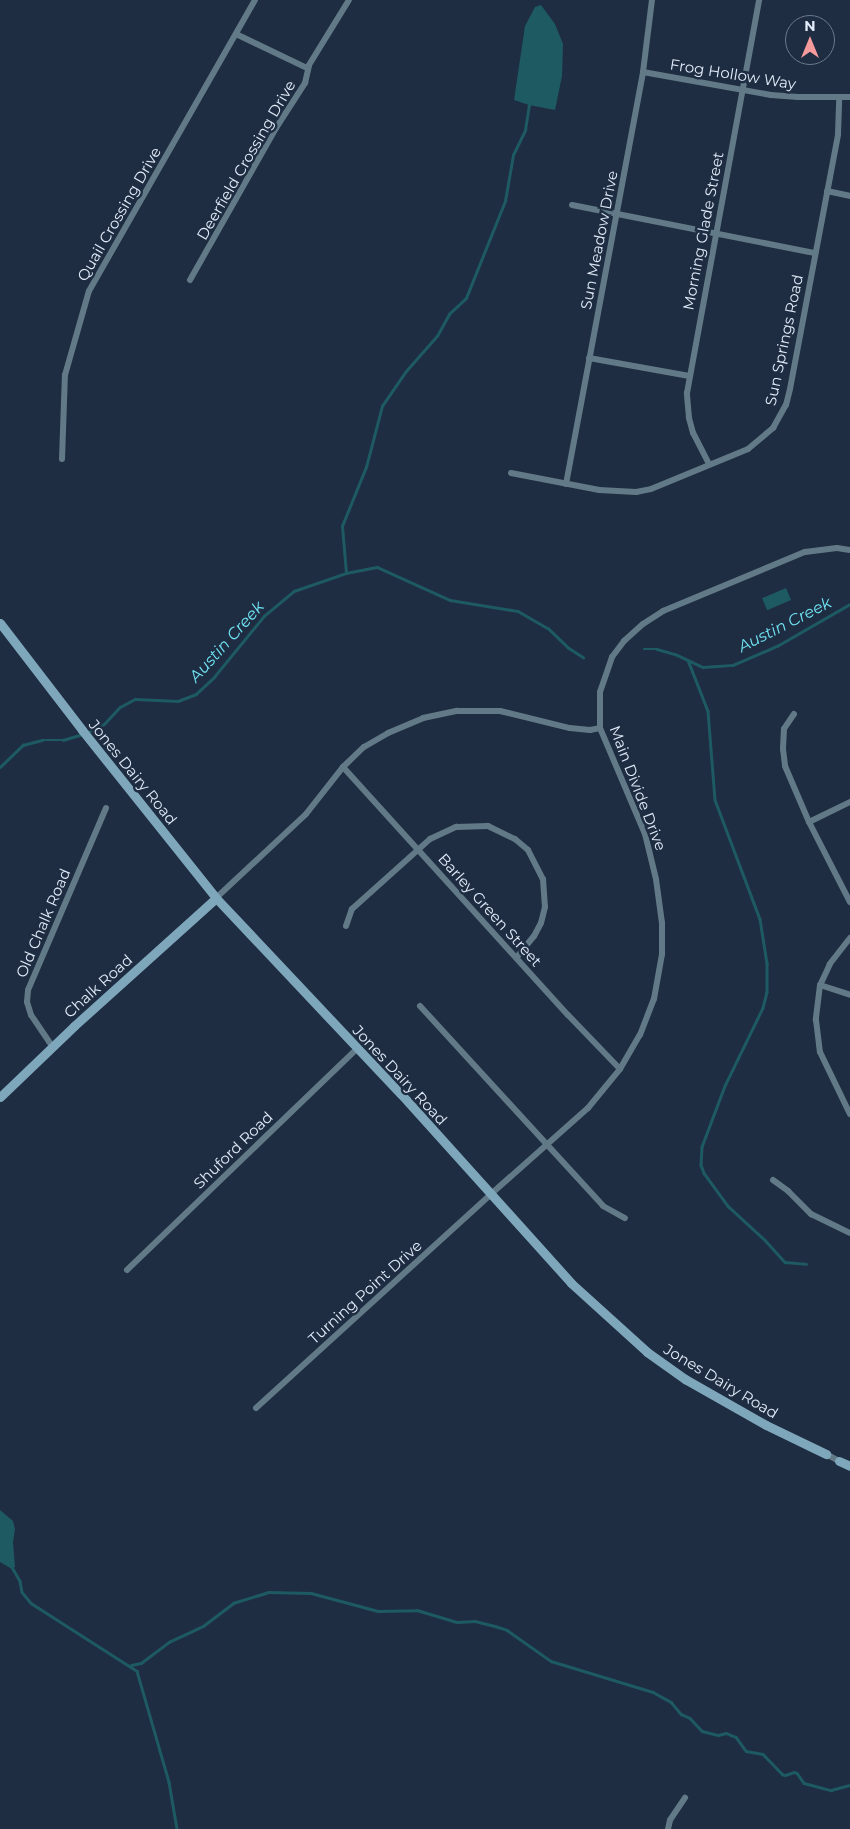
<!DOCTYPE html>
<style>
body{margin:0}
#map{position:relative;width:850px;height:1829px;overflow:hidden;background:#1e2d42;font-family:Montserrat,sans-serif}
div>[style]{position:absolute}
.water>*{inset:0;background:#1e5a62;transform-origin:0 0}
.stream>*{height:2.5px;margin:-1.25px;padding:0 1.25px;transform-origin:1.25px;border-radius:1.25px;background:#1e5a62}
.street>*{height:6px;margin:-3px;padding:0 3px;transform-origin:3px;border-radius:3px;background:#627a87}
.secondary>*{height:9px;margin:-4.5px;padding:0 4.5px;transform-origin:4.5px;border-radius:4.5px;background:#7fa7bb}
span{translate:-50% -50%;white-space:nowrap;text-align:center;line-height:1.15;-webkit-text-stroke:5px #1e2d42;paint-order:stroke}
.street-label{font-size:15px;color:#e1ebf9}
.water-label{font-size:16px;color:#71e5f5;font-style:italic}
.north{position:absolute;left:785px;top:15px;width:50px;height:50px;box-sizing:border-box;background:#1e2d42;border:1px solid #6c798b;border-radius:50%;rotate:0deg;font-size:14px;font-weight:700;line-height:20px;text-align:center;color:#e1ebf9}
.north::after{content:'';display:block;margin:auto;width:18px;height:22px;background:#f59b9c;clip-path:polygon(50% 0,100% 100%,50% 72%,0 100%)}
</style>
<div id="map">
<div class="water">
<i style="clip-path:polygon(541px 5px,555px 24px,563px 44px,562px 76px,555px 110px,529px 105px,514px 100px,525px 26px,535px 7px)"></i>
<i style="left:786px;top:588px;width:13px;height:26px;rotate:67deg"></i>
<i style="clip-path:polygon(0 1510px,13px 1521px,15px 1529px,13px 1542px,15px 1567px,12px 1569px,0 1562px)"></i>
</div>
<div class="stream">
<i style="left:346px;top:573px;width:47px;rotate:-94.9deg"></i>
<i style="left:342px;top:526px;width:64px;rotate:-67.9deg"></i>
<i style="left:366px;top:467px;width:63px;rotate:-75.3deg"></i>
<i style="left:382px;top:406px;width:42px;rotate:-55.6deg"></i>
<i style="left:406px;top:371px;width:47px;rotate:-48.5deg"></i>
<i style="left:437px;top:336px;width:25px;rotate:-61deg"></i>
<i style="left:449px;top:314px;width:23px;rotate:-43deg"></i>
<i style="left:466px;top:298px;width:105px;rotate:-68.1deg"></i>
<i style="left:505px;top:201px;width:47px;rotate:-80.1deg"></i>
<i style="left:513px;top:155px;width:28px;rotate:-64deg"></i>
<i style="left:525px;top:130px;width:25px;rotate:-81deg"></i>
<i style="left:644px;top:649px;width:13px"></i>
<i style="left:657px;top:649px;width:19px;rotate:16deg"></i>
<i style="left:675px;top:654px;width:31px;rotate:25deg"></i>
<i style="left:703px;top:667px;width:30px;rotate:-4deg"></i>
<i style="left:733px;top:665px;width:48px;rotate:-23.4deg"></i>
<i style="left:777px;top:646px;width:84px;rotate:-29.9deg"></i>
<i style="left:688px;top:660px;width:55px;rotate:68.6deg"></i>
<i style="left:708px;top:711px;width:89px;rotate:85.5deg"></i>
<i style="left:715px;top:800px;width:127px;rotate:69.3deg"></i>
<i style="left:760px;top:919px;width:45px;rotate:81deg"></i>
<i style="left:767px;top:963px;width:29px;rotate:90deg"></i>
<i style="left:767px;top:992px;width:16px;rotate:104deg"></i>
<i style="left:763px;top:1008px;width:87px;rotate:116deg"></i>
<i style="left:725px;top:1086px;width:65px;rotate:110.7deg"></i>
<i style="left:702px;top:1147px;width:18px;rotate:93deg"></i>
<i style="left:701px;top:1165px;width:9px;rotate:69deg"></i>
<i style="left:704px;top:1173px;width:41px;rotate:54deg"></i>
<i style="left:728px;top:1206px;width:50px;rotate:42.6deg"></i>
<i style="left:765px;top:1240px;width:30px;rotate:48deg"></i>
<i style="left:785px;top:1262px;width:21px;rotate:5deg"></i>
<i style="left:88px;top:732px;width:18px;rotate:-27deg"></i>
<i style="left:104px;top:724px;width:23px;rotate:-47deg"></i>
<i style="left:120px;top:707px;width:17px;rotate:-28deg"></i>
<i style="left:135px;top:699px;width:43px;rotate:2.7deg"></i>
<i style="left:178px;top:701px;width:19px;rotate:-21deg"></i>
<i style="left:196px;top:694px;width:25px;rotate:-43deg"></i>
<i style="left:214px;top:677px;width:79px;rotate:-50.7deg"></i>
<i style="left:264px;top:616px;width:39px;rotate:-40deg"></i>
<i style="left:294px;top:591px;width:55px;rotate:-19.1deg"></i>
<i style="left:346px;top:573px;width:32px;rotate:-11deg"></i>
<i style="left:377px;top:567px;width:80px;rotate:24.3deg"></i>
<i style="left:450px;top:600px;width:69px;rotate:9.2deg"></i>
<i style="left:518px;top:611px;width:34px;rotate:30deg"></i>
<i style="left:548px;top:628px;width:29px;rotate:44deg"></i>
<i style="left:569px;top:648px;width:17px;rotate:33deg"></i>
<i style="left:0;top:767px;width:32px;rotate:-44deg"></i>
<i style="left:23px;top:745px;width:20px;rotate:-15deg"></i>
<i style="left:42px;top:740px;width:21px"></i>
<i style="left:63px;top:740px;width:21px;rotate:-17deg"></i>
<i style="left:12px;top:1567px;width:16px;rotate:60deg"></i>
<i style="left:20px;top:1581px;width:11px;rotate:80deg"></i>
<i style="left:22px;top:1592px;width:14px;rotate:51deg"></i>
<i style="left:31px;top:1603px;width:126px;rotate:32.7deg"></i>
<i style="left:137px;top:1671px;width:116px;rotate:73.9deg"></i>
<i style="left:169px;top:1782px;width:48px;rotate:80.3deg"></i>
<i style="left:131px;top:1665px;width:10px;rotate:-11deg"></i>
<i style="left:141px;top:1663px;width:35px;rotate:-37deg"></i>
<i style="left:169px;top:1642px;width:38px;rotate:-25deg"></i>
<i style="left:203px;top:1626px;width:38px;rotate:-37deg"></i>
<i style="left:233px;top:1603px;width:37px;rotate:-17deg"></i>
<i style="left:268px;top:1592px;width:43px;rotate:1.3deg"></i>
<i style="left:311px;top:1593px;width:69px;rotate:15deg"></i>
<i style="left:378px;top:1611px;width:39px;rotate:-1deg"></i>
<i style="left:417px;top:1610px;width:42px;rotate:16.7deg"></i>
<i style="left:457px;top:1622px;width:18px;rotate:-3deg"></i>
<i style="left:475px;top:1621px;width:21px;rotate:14deg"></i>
<i style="left:495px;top:1626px;width:13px;rotate:18deg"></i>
<i style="left:507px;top:1630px;width:54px;rotate:35.2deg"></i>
<i style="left:551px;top:1661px;width:107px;rotate:16.9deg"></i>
<i style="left:653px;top:1692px;width:21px;rotate:29deg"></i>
<i style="left:671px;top:1702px;width:16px;rotate:50deg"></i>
<i style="left:681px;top:1714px;width:10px;rotate:24deg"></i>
<i style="left:690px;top:1718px;width:18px;rotate:47deg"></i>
<i style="left:702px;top:1731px;width:16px;rotate:14deg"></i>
<i style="left:718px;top:1735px;width:8px;rotate:-14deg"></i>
<i style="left:726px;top:1733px;width:11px;rotate:22deg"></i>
<i style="left:736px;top:1737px;width:17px;rotate:54deg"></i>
<i style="left:746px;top:1751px;width:17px;rotate:10deg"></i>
<i style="left:763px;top:1754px;width:28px;rotate:46deg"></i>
<i style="left:782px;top:1774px;width:3px;rotate:18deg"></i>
<i style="left:785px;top:1775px;width:9px;rotate:-18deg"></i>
<i style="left:794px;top:1772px;width:3px;rotate:18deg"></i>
<i style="left:797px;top:1773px;width:12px;rotate:55deg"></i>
<i style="left:804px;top:1783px;width:28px;rotate:15deg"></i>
<i style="left:831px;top:1790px;width:20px;rotate:-15deg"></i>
</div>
<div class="street">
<i style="left:236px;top:34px;width:79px;rotate:25.6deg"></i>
<i style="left:643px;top:72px;width:130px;rotate:10.2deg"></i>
<i style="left:771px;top:95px;width:27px;rotate:4deg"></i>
<i style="left:798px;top:97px;width:52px"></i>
<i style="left:827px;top:191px;width:24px;rotate:12deg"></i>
<i style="left:572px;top:205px;width:248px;rotate:11.2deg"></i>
<i style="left:190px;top:280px;width:175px;rotate:-60.5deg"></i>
<i style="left:276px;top:128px;width:54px;rotate:-57.2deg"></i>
<i style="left:305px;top:83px;width:18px;rotate:-77deg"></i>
<i style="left:309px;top:65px;width:76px;rotate:-58.4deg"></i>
<i style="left:589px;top:358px;width:102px;rotate:10.2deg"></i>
<i style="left:62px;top:459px;width:84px;rotate:-88deg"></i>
<i style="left:65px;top:375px;width:87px;rotate:-74.1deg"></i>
<i style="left:89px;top:291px;width:335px;rotate:-60.3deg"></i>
<i style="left:709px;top:464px;width:35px;rotate:-117deg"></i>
<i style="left:693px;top:433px;width:16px;rotate:-105deg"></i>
<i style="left:689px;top:418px;width:25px;rotate:-95deg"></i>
<i style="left:687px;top:393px;width:400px;rotate:-79.6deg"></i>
<i style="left:511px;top:473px;width:90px;rotate:10.9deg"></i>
<i style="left:599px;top:490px;width:37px;rotate:3deg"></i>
<i style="left:636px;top:492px;width:15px;rotate:-11deg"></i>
<i style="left:651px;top:489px;width:105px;rotate:-22.4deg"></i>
<i style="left:748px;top:449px;width:33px;rotate:-40deg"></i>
<i style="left:773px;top:428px;width:26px;rotate:-61deg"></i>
<i style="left:786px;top:405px;width:16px;rotate:-76deg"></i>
<i style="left:790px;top:389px;width:259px;rotate:-79.3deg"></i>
<i style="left:838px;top:134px;width:37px;rotate:-88deg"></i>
<i style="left:566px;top:484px;width:419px;rotate:-79.4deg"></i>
<i style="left:643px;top:72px;width:73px;rotate:-82.9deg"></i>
<i style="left:794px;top:714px;width:18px;rotate:124deg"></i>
<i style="left:784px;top:729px;width:20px;rotate:93deg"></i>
<i style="left:783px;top:749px;width:17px;rotate:83deg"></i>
<i style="left:785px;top:766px;width:61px;rotate:66.8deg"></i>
<i style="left:809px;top:822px;width:90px;rotate:62.9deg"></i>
<i style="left:343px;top:767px;width:335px;rotate:47.8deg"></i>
<i style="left:568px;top:1015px;width:75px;rotate:46.1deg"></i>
<i style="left:809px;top:822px;width:46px;rotate:-26deg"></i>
<i style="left:216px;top:898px;width:123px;rotate:-43deg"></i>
<i style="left:306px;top:814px;width:60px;rotate:-51.8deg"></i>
<i style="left:343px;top:767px;width:29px;rotate:-44deg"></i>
<i style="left:364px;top:747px;width:28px;rotate:-30deg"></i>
<i style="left:388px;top:733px;width:38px;rotate:-23deg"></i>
<i style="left:423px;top:718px;width:35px;rotate:-12deg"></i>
<i style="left:457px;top:711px;width:43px"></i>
<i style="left:500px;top:711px;width:72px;rotate:13.7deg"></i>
<i style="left:570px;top:728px;width:20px;rotate:6deg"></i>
<i style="left:590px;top:730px;width:10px;rotate:-11deg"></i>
<i style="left:346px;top:926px;width:18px;rotate:-71deg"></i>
<i style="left:352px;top:909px;width:105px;rotate:-41.9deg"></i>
<i style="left:430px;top:839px;width:29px;rotate:-25deg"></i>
<i style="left:456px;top:827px;width:32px;rotate:-2deg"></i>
<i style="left:488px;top:826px;width:30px;rotate:26deg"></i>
<i style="left:515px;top:839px;width:17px;rotate:40deg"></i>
<i style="left:528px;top:850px;width:33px;rotate:63deg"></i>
<i style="left:543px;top:879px;width:28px;rotate:86deg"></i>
<i style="left:545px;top:907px;width:16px;rotate:104deg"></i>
<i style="left:541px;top:923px;width:15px;rotate:118deg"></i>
<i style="left:534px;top:936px;width:27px;rotate:129deg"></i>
<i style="left:850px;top:938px;width:33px;rotate:128deg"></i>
<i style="left:830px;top:964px;width:23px;rotate:115deg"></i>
<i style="left:820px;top:985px;width:35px;rotate:97deg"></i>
<i style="left:816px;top:1020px;width:32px;rotate:83deg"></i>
<i style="left:820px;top:1052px;width:69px;rotate:64.2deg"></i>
<i style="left:820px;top:985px;width:32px;rotate:18deg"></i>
<i style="left:420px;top:1006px;width:271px;rotate:47.5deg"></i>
<i style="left:603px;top:1206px;width:25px;rotate:29deg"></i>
<i style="left:52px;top:1046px;width:37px;rotate:-124deg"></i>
<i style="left:31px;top:1015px;width:14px;rotate:-107deg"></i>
<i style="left:27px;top:1002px;width:12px;rotate:-85deg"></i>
<i style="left:28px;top:990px;width:198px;rotate:-66.8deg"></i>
<i style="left:773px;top:1180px;width:19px;rotate:36deg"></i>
<i style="left:788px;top:1191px;width:33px;rotate:45deg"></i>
<i style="left:811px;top:1214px;width:43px;rotate:26deg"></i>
<i style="left:127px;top:1270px;width:320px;rotate:-43.9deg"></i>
<i style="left:256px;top:1408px;width:318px;rotate:-42.3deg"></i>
<i style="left:491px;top:1194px;width:130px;rotate:-41.6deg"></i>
<i style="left:588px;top:1108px;width:50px;rotate:-50.6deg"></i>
<i style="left:620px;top:1069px;width:39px;rotate:-60deg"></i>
<i style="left:640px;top:1035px;width:39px;rotate:-69deg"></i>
<i style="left:654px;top:999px;width:46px;rotate:-79.9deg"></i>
<i style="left:662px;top:954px;width:31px;rotate:-90deg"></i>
<i style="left:662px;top:923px;width:44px;rotate:-97.8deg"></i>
<i style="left:656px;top:879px;width:46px;rotate:-103.7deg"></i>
<i style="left:645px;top:834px;width:115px;rotate:-113deg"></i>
<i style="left:600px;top:728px;width:36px;rotate:-90deg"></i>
<i style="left:600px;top:692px;width:37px;rotate:-71deg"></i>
<i style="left:612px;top:657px;width:20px;rotate:-53deg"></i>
<i style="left:624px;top:641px;width:25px;rotate:-42deg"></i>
<i style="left:643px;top:624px;width:24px;rotate:-33deg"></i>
<i style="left:663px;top:611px;width:154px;rotate:-22.6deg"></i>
<i style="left:805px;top:552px;width:32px;rotate:-7deg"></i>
<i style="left:837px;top:548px;width:13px;rotate:9deg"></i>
<i style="left:826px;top:1454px;width:15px;rotate:28deg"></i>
<i style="left:668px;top:1829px;width:9px;rotate:-77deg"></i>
<i style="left:670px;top:1820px;width:27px;rotate:-56deg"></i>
</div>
<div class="secondary">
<i style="left:0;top:623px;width:135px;rotate:52.5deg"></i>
<i style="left:82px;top:730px;width:215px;rotate:51.4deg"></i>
<i style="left:216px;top:898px;width:270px;rotate:46.7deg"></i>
<i style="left:401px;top:1094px;width:254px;rotate:48deg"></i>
<i style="left:571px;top:1283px;width:103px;rotate:42.2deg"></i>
<i style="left:647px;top:1352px;width:47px;rotate:35.4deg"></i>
<i style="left:685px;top:1379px;width:93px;rotate:29.6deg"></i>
<i style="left:766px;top:1425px;width:67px;rotate:25.8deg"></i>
<i style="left:0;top:1097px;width:103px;rotate:-43.8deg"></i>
<i style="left:74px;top:1026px;width:191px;rotate:-42deg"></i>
<i style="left:839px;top:1461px;width:12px;rotate:24deg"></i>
</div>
<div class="street-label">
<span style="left:733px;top:74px;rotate:9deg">Frog Hollow Way</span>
<span style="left:246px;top:160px;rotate:-60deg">Deerfield Crossing Drive</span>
<span style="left:119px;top:214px;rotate:-60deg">Quail Crossing Drive</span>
<span style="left:703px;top:231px;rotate:-79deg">Morning Glade Street</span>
<span style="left:599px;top:240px;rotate:-79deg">Sun Meadow Drive</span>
<span style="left:784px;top:340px;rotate:-78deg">Sun Springs Road</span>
<span style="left:133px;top:772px;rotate:51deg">Jones Dairy Road</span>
<span style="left:638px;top:788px;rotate:69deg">Main Divide Drive</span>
<span style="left:490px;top:910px;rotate:48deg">Barley Green Street</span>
<span style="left:43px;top:923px;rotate:-67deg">Old Chalk Road</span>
<span style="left:98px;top:986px;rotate:-42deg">Chalk Road</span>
<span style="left:400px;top:1075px;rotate:47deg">Jones Dairy Road</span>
<span style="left:233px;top:1150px;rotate:-44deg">Shuford Road</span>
<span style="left:365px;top:1292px;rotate:-42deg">Turning Point Drive</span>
<span style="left:721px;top:1381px;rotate:31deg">Jones Dairy Road</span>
</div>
<div class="water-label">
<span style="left:785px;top:625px;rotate:-27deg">Austin Creek</span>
<span style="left:227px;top:642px;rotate:-48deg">Austin Creek</span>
</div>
<div class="north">N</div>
</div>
